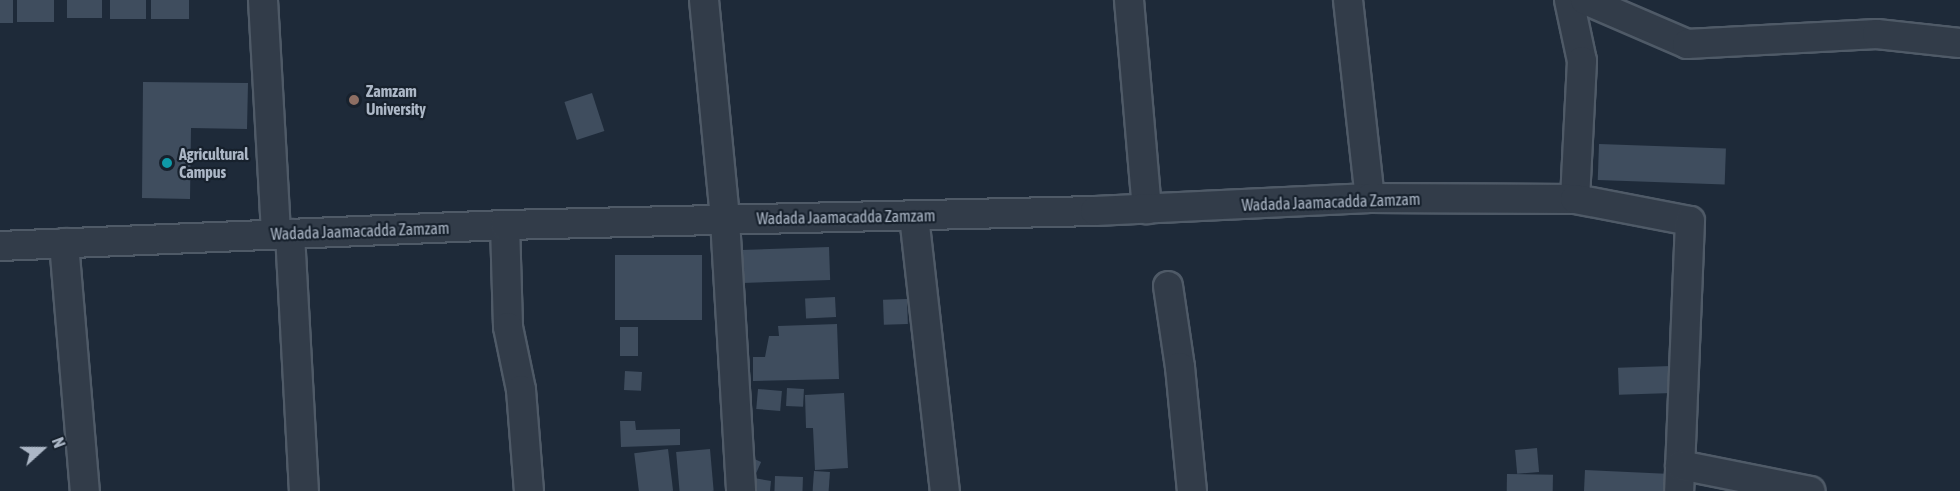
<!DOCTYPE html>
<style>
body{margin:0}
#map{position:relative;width:1960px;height:491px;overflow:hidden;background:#1e2a39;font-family:"Asap Condensed",sans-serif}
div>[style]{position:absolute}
.building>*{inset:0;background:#3f4d5e;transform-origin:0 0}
.roads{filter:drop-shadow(2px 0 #4f5a67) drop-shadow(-2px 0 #4f5a67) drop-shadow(0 2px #4f5a67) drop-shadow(0 -2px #4f5a67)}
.minor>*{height:28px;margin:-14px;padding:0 14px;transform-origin:14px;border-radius:14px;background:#323c49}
.dots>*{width:16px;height:16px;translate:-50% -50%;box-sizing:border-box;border:3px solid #17212d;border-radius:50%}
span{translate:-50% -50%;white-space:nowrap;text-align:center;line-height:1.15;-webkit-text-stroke:4.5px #17212d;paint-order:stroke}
.poi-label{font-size:16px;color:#acb7c6;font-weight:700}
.left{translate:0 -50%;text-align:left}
.street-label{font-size:16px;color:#acb7c6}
.north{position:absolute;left:12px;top:419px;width:60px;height:60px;-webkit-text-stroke:4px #17212d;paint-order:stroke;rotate:69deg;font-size:16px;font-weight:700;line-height:24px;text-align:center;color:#acb7c6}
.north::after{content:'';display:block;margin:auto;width:21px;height:27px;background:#acb7c6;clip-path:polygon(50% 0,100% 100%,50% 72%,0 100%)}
</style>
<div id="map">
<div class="building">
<i style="left:0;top:0;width:13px;height:23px"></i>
<i style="left:17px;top:0;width:37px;height:22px"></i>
<i style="left:67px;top:0;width:35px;height:18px"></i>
<i style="left:110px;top:0;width:36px;height:19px"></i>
<i style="left:151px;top:0;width:38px;height:19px"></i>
<i style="clip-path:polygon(143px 82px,248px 83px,247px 129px,191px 128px,190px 199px,142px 198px)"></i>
<i style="left:592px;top:93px;width:40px;height:29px;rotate:72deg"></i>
<i style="left:1599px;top:144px;width:127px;height:36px;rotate:2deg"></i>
<i style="left:829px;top:247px;width:33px;height:88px;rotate:88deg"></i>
<i style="left:615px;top:255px;width:87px;height:65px"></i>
<i style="left:835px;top:297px;width:20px;height:30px;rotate:87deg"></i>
<i style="left:907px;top:299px;width:25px;height:24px;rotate:88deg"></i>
<i style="clip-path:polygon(837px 324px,839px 379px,753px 381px,753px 357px,765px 357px,769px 336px,779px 336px,778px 326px)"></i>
<i style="left:620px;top:327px;width:18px;height:29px"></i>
<i style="left:1671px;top:366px;width:27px;height:53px;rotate:88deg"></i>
<i style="left:625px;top:371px;width:17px;height:19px;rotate:3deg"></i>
<i style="left:787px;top:388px;width:17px;height:18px;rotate:3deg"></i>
<i style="left:758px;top:389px;width:24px;height:20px;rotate:5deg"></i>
<i style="clip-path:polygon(844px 393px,848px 468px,815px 470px,813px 428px,806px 428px,805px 395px)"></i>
<i style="clip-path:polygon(620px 421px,635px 421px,636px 430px,680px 429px,680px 445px,621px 447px)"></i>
<i style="left:1537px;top:448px;width:24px;height:22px;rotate:85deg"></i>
<i style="left:668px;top:449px;width:42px;height:34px;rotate:83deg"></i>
<i style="left:710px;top:449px;width:42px;height:34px;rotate:85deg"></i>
<i style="left:752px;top:458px;width:10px;height:14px;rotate:24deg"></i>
<i style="clip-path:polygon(1585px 470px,1671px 474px,1671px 491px,1584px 491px)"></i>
<i style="left:814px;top:471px;width:16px;height:20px;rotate:4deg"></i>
<i style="left:1507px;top:474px;width:46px;height:17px;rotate:1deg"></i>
<i style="left:775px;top:476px;width:28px;height:15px;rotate:2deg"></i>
<i style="clip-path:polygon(754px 478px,771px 481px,770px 491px,752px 491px)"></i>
</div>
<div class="roads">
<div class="minor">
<i style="left:263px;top:0;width:235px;rotate:86.8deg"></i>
<i style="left:704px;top:0;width:221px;rotate:84.5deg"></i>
<i style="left:725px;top:220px;width:271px;rotate:86.6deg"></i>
<i style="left:1129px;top:0;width:210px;rotate:85.1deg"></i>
<i style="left:1348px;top:0;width:199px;rotate:83.7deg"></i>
<i style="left:1569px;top:0;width:62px;rotate:78deg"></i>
<i style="left:1582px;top:61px;width:138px;rotate:92.9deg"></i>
<i style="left:1585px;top:0;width:111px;rotate:23.3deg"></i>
<i style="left:1687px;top:44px;width:190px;rotate:-3deg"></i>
<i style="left:1877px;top:34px;width:83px;rotate:6.2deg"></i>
<i style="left:914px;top:216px;width:277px;rotate:83.6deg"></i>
<i style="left:505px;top:225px;width:102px;rotate:88.3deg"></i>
<i style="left:508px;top:327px;width:64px;rotate:78.3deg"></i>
<i style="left:521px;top:390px;width:101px;rotate:85.5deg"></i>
<i style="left:290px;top:234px;width:257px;rotate:86.9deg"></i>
<i style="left:64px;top:243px;width:249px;rotate:85.2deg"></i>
<i style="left:0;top:246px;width:505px;rotate:-2.38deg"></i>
<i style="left:505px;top:225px;width:590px;rotate:-1.36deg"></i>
<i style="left:1095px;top:211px;width:275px;rotate:-2.7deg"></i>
<i style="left:1370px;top:198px;width:205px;rotate:0.3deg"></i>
<i style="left:1575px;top:199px;width:117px;rotate:10.8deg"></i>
<i style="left:1690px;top:221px;width:270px;rotate:92.3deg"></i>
<i style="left:1168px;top:286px;width:82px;rotate:81.6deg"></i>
<i style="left:1180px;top:367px;width:125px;rotate:84.5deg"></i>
<i style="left:1680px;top:465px;width:133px;rotate:11.3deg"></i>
</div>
</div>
<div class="dots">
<i style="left:354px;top:100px;background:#8d6e63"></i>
<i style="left:167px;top:163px;background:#0f9aa8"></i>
</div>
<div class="poi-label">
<span class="left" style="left:366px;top:100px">Zamzam<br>University</span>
<span class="left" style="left:179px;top:163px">Agricultural<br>Campus</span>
</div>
<div class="street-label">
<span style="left:1331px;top:202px;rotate:-2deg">Wadada Jaamacadda Zamzam</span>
<span style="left:846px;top:217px;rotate:-1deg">Wadada Jaamacadda Zamzam</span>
<span style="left:360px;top:231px;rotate:-2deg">Wadada Jaamacadda Zamzam</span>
</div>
<div class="north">N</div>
</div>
